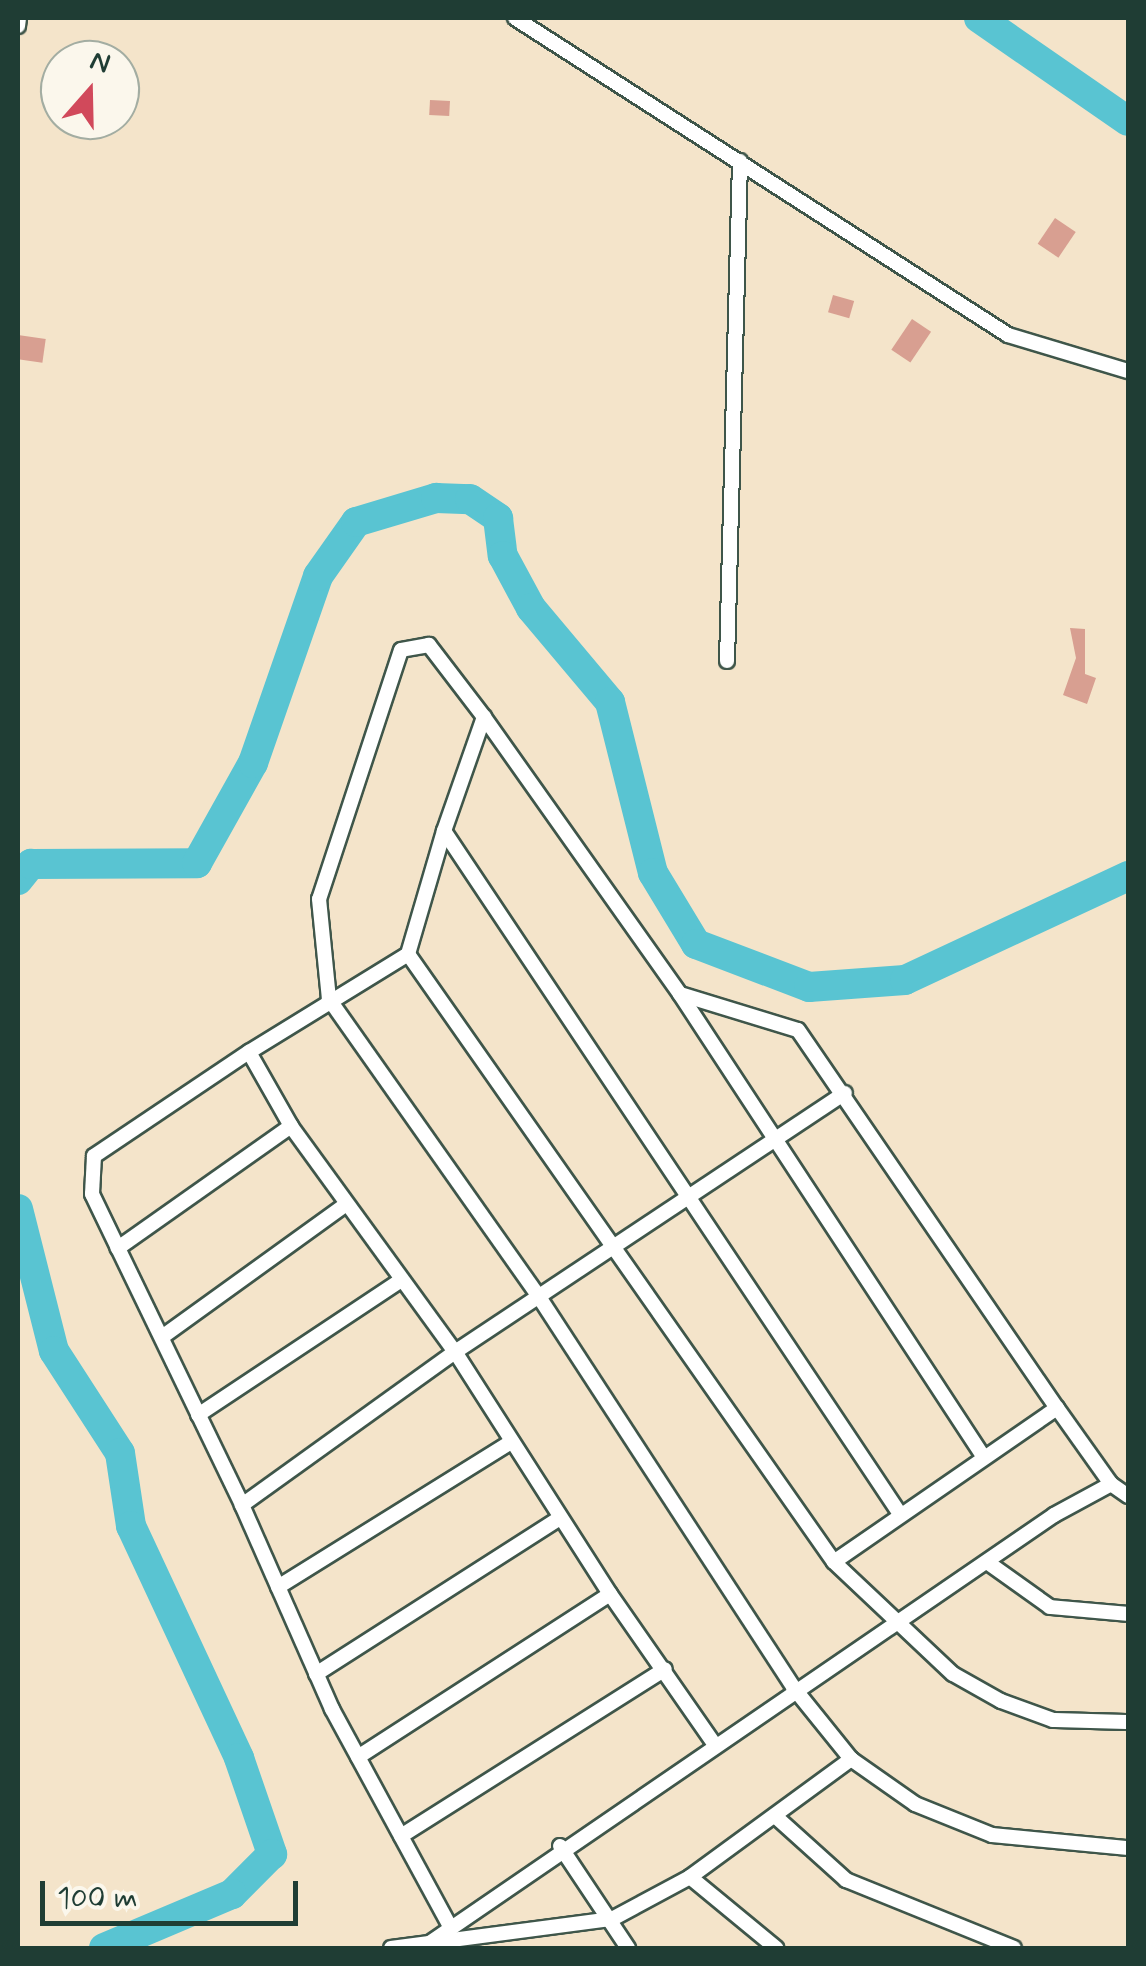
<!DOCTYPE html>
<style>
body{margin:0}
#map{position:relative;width:1146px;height:1966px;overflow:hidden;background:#f4e4ca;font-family:Mynerve,sans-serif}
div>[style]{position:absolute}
.river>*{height:30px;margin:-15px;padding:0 15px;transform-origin:15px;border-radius:15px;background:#59c4d2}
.building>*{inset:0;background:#d89f91;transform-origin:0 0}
.roads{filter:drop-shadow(2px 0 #3f564a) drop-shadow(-2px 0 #3f564a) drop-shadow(0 2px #3f564a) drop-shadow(0 -2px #3f564a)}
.minor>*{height:14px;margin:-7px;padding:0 7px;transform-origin:7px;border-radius:7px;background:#fff}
span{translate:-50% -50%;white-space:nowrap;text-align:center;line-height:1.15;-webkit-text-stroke:10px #fbf7ec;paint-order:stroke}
.frame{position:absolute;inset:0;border:20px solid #1f3d34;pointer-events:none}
.north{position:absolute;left:40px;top:40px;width:100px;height:100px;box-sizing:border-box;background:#fbf7ec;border:2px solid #a3ada2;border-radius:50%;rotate:20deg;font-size:28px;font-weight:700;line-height:40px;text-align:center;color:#1f3d34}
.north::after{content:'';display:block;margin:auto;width:35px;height:45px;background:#d1495b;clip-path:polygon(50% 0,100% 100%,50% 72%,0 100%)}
.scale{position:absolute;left:40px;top:1881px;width:258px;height:45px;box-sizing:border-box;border:5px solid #1f3d34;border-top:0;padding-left:12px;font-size:30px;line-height:35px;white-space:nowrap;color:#1f3d34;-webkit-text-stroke:8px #fbf7ec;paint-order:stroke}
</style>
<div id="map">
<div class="river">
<i style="left:979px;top:18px;width:181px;rotate:34.7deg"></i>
<i style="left:18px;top:880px;width:21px;rotate:-51deg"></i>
<i style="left:31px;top:864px;width:166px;rotate:-0.3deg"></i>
<i style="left:197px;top:863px;width:115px;rotate:-60.8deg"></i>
<i style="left:253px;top:763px;width:198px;rotate:-70.8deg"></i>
<i style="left:318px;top:576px;width:66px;rotate:-54.9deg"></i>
<i style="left:356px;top:522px;width:84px;rotate:-16.7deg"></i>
<i style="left:436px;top:498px;width:34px;rotate:2deg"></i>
<i style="left:470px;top:499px;width:34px;rotate:34deg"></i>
<i style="left:498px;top:518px;width:38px;rotate:83deg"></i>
<i style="left:503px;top:556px;width:59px;rotate:61.7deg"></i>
<i style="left:531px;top:608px;width:123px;rotate:50deg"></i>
<i style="left:610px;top:702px;width:176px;rotate:75.9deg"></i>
<i style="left:653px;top:873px;width:83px;rotate:58.8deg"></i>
<i style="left:696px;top:944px;width:121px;rotate:20.8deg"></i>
<i style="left:809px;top:987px;width:96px;rotate:-4.2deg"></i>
<i style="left:905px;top:980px;width:246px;rotate:-25deg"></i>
<i style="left:18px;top:1209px;width:146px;rotate:75.8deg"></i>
<i style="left:54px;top:1351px;width:121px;rotate:57.1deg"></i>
<i style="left:120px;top:1453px;width:74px;rotate:81.4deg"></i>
<i style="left:131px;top:1526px;width:256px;rotate:65deg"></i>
<i style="left:239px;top:1758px;width:102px;rotate:71deg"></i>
<i style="left:272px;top:1854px;width:57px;rotate:135deg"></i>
<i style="left:232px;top:1894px;width:139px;rotate:157.1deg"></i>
</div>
<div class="building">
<i style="left:430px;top:100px;width:20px;height:15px;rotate:3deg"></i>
<i style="left:1055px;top:218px;width:25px;height:31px;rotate:34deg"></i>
<i style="left:833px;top:295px;width:22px;height:18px;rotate:16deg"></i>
<i style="left:912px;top:319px;width:23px;height:37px;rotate:34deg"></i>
<i style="left:18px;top:335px;width:28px;height:24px;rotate:8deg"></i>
<i style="clip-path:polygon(1070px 628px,1085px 629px,1085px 674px,1096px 678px,1087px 704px,1063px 695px,1076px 658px)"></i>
</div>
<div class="roads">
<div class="minor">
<i style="left:515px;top:18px;width:586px;rotate:32.74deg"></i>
<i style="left:1008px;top:335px;width:125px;rotate:16.7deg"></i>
<i style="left:18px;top:26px;width:8px;rotate:-83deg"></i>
<i style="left:727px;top:661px;width:500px;rotate:-88.51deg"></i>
<i style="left:444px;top:831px;width:121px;rotate:-70.7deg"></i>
<i style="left:408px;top:954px;width:742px;rotate:54.98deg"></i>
<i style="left:834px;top:1562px;width:163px;rotate:43.3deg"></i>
<i style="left:953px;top:1674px;width:55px;rotate:29.4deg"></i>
<i style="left:1001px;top:1701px;width:55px;rotate:20.1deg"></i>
<i style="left:1053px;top:1720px;width:75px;rotate:1.5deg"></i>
<i style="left:680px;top:994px;width:123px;rotate:17deg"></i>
<i style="left:798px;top:1030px;width:458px;rotate:55.6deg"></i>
<i style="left:1057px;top:1408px;width:271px;rotate:145.4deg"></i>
<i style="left:291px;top:1126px;width:85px;rotate:-119.6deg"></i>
<i style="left:249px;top:1052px;width:187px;rotate:-31.6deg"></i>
<i style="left:408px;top:954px;width:128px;rotate:-73.7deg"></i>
<i style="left:444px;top:831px;width:818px;rotate:56.27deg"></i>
<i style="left:118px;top:1248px;width:60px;rotate:-115.7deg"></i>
<i style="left:92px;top:1194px;width:38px;rotate:-87deg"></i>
<i style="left:94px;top:1156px;width:187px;rotate:-33.9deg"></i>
<i style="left:162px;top:1337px;width:222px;rotate:-35.8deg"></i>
<i style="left:1057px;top:1408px;width:93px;rotate:54.6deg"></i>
<i style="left:198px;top:1415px;width:242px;rotate:-33.6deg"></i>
<i style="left:981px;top:1453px;width:549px;rotate:-123.26deg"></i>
<i style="left:680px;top:994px;width:339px;rotate:-125.3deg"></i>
<i style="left:484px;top:717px;width:91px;rotate:-127.4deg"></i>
<i style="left:429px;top:645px;width:28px;rotate:170deg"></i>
<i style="left:401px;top:650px;width:262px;rotate:108.2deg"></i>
<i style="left:319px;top:899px;width:100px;rotate:84.3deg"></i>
<i style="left:329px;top:999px;width:368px;rotate:54.8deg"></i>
<i style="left:541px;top:1300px;width:462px;rotate:56.9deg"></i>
<i style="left:793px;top:1687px;width:92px;rotate:51.1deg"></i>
<i style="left:851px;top:1759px;width:78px;rotate:35.1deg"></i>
<i style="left:915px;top:1804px;width:83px;rotate:21.9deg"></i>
<i style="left:992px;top:1835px;width:137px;rotate:5.5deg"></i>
<i style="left:242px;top:1505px;width:223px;rotate:66.2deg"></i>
<i style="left:332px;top:1709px;width:249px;rotate:61.5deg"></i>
<i style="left:987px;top:1562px;width:77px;rotate:35.5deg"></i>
<i style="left:1050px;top:1607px;width:78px;rotate:5.1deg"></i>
<i style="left:278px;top:1587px;width:274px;rotate:-31.9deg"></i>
<i style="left:610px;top:1594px;width:287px;rotate:-122.6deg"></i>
<i style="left:455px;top:1352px;width:279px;rotate:-126deg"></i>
<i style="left:291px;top:1126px;width:212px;rotate:144.8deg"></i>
<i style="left:118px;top:1248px;width:285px;rotate:64.2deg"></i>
<i style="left:242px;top:1505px;width:262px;rotate:-35.7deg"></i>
<i style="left:455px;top:1352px;width:468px;rotate:-33.6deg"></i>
<i style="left:316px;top:1674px;width:290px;rotate:-32.6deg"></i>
<i style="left:358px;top:1757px;width:300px;rotate:-32.9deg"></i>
<i style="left:610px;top:1594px;width:180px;rotate:55.2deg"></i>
<i style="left:775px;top:1816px;width:96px;rotate:42deg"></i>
<i style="left:846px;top:1880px;width:181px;rotate:22deg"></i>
<i style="left:401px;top:1836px;width:312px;rotate:-32.3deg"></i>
<i style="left:560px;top:1846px;width:123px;rotate:56.3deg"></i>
<i style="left:690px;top:1877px;width:112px;rotate:39.5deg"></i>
<i style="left:428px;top:1944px;width:759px;rotate:-34.42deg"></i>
<i style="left:1054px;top:1515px;width:65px;rotate:-28.5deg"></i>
<i style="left:1111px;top:1484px;width:21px;rotate:35deg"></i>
<i style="left:391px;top:1948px;width:223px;rotate:-7.5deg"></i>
<i style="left:612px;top:1919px;width:89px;rotate:-28.3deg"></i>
<i style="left:690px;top:1877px;width:200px;rotate:-36.2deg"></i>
</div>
</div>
<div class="frame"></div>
<div class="north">N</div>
<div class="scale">100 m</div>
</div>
